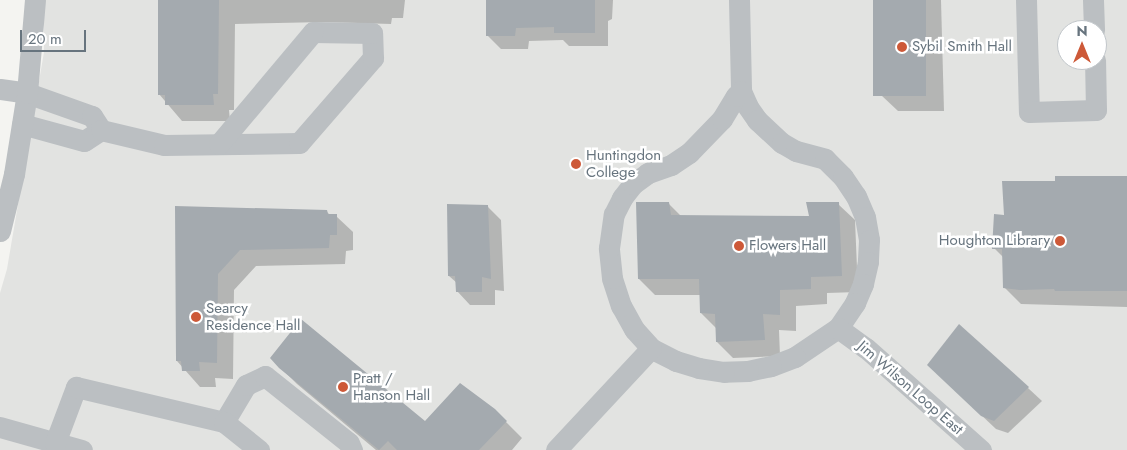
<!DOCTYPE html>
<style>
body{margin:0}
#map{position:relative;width:1127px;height:450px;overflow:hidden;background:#f4f4f1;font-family:Jost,sans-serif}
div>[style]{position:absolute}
.built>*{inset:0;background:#e2e3e1}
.shadow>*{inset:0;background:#0003}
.building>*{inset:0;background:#a4aaaf;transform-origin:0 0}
.minor>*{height:21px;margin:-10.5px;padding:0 10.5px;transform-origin:10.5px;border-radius:10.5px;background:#bbbfc2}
.dots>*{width:14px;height:14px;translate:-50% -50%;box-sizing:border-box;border:2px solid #fff;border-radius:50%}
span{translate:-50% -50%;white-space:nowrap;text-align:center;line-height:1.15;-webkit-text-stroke:5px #fff;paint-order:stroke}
.poi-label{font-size:15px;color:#67747e}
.left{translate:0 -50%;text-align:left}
.right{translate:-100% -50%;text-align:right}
.street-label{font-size:15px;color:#67747e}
.north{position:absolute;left:1057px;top:20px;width:50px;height:50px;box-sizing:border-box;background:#fff;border:1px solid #c2c7cb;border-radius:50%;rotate:0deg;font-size:14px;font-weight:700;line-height:20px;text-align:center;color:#67747e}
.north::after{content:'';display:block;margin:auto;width:18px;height:22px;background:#cd5938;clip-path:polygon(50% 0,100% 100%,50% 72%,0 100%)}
.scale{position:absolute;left:20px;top:30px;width:66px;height:22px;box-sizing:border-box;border:2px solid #67747e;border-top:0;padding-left:6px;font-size:15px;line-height:18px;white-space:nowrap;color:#67747e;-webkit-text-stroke:4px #fff;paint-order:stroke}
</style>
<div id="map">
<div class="built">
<i style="clip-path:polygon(evenodd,44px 0,1127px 0,1127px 450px,0 450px,0 293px,7px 269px,44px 52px,44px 0,1067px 30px,1097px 30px,1097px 60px,1067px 60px,1067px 30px)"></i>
</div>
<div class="shadow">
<i style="clip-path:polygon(160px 0,405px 0,403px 18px,392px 18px,391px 24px,325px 22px,235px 24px,234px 110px,229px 110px,230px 121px,182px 121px,159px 94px)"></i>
<i style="clip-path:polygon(487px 0,613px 0,612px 19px,608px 21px,608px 46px,569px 46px,563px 40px,529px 41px,528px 49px,501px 49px,487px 35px)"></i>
<i style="clip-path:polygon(874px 0,941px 0,944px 111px,898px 111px,881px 95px)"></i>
<i style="clip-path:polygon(1127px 177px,1127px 307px,1021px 304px,1004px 287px,1004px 258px,994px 248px,1005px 216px,1056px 182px)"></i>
<i style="clip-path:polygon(669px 204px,681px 216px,810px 217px,838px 204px,855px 220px,858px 292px,827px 293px,827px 304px,796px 306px,796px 331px,779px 330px,780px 356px,733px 358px,717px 342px,716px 328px,701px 313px,701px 295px,655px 295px,639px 279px)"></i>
<i style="clip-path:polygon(488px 207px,501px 220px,504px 291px,495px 290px,495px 305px,470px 305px,457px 291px,457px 283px,449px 276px)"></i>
<i style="clip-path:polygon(176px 208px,326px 211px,331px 216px,336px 216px,353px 232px,353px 250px,346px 251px,345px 264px,256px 266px,234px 290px,233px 379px,215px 378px,216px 387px,200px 387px,177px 361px)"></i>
<i style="clip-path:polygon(280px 367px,425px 423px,494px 410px,522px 438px,512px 450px,376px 450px,297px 384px)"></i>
<i style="clip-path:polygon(942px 378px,1028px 388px,1042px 401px,1008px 433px,996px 429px)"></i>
</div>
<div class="building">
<i style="clip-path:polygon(158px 0,219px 0,218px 94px,213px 94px,214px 105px,165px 105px,165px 95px,158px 95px)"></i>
<i style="clip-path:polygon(486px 0,595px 0,595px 33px,554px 33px,554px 27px,516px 28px,515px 36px,486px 36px)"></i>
<i style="left:873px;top:0;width:53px;height:96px"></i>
<i style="clip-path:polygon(1055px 176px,1127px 176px,1127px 291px,1055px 291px,1054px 289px,1020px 290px,1003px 288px,1002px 249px,992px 249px,994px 214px,1004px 215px,1002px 181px,1055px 181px)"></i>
<i style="clip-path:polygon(636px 202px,669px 202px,671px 215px,809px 216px,806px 202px,839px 202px,842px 276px,811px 277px,811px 289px,780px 290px,780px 315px,763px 314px,765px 340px,716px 342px,715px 314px,700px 313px,699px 279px,638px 279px)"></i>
<i style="clip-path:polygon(447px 204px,488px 205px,491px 279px,482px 277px,482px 292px,456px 292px,455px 276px,448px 276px)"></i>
<i style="clip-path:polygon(175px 206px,327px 210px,328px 214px,337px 214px,337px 235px,330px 235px,329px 248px,240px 250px,218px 274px,217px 363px,199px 362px,200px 371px,182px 371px,181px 361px,176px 361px)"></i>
<i style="clip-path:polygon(301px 319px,425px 421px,460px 383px,495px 409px,507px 421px,479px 450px,397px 450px,388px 441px,379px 450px,279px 368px,270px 358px)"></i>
<i style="clip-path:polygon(959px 324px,1029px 387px,994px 421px,981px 416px,927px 365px)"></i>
</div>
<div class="minor">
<i style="left:739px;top:0;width:91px;rotate:88.7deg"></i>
<i style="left:741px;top:91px;width:17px;rotate:66deg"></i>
<i style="left:748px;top:107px;width:16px;rotate:55deg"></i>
<i style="left:757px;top:120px;width:34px;rotate:43deg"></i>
<i style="left:782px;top:143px;width:16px;rotate:30deg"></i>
<i style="left:796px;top:151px;width:30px;rotate:15deg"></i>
<i style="left:825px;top:159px;width:25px;rotate:45deg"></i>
<i style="left:843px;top:177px;width:23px;rotate:56deg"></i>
<i style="left:856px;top:196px;width:23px;rotate:67deg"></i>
<i style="left:865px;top:217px;width:23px;rotate:80deg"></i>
<i style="left:869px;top:240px;width:22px;rotate:93deg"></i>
<i style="left:868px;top:262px;width:23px;rotate:103deg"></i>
<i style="left:863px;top:284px;width:21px;rotate:113deg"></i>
<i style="left:855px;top:303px;width:30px;rotate:124deg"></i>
<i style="left:838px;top:328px;width:52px;rotate:146deg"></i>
<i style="left:795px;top:357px;width:26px;rotate:159deg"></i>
<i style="left:771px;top:366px;width:24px;rotate:168deg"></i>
<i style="left:748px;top:371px;width:24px;rotate:178deg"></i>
<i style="left:724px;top:372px;width:25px;rotate:-171deg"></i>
<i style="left:699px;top:368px;width:24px;rotate:-163deg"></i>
<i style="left:676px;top:361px;width:28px;rotate:-153deg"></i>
<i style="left:651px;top:348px;width:25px;rotate:-132deg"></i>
<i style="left:634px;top:329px;width:26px;rotate:-119deg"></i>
<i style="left:621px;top:306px;width:29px;rotate:-108deg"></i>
<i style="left:612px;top:278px;width:30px;rotate:-96deg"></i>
<i style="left:609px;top:248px;width:34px;rotate:-82deg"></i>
<i style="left:614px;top:214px;width:18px;rotate:-63deg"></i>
<i style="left:622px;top:198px;width:18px;rotate:-52deg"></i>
<i style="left:633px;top:184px;width:19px;rotate:-36deg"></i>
<i style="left:648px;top:173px;width:24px;rotate:-19deg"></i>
<i style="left:671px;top:165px;width:22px;rotate:-34deg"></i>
<i style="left:689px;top:153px;width:47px;rotate:-45.9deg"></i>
<i style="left:722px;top:119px;width:27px;rotate:-59deg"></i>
<i style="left:736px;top:96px;width:7px;rotate:-45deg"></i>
<i style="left:1026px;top:0;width:112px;rotate:88.5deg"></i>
<i style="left:1029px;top:112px;width:67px;rotate:-1.7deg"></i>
<i style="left:1096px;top:110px;width:50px;rotate:-91.1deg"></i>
<i style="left:1093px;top:0;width:30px;rotate:88deg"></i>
<i style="left:0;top:89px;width:27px;rotate:8deg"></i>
<i style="left:27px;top:93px;width:69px;rotate:19.5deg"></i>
<i style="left:92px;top:116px;width:17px;rotate:57deg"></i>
<i style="left:101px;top:130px;width:20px;rotate:147deg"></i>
<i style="left:84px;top:141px;width:64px;rotate:-164.7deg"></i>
<i style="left:101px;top:130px;width:65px;rotate:13.4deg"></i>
<i style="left:164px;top:145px;width:135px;rotate:-0.8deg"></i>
<i style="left:299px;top:143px;width:113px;rotate:-49deg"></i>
<i style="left:373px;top:58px;width:25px;rotate:-92deg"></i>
<i style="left:372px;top:33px;width:59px;rotate:-179deg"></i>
<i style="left:313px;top:32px;width:146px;rotate:130deg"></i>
<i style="left:0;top:231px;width:59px;rotate:-76.2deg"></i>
<i style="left:14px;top:174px;width:82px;rotate:-80.9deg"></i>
<i style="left:27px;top:93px;width:93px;rotate:-85.1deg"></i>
<i style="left:838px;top:328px;width:34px;rotate:36deg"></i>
<i style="left:866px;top:348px;width:154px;rotate:41.6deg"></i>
<i style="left:224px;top:422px;width:43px;rotate:-59.3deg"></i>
<i style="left:246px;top:385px;width:21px;rotate:-25deg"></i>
<i style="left:265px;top:376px;width:107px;rotate:38.6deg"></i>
<i style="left:349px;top:443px;width:8px;rotate:67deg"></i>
<i style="left:0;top:427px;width:85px;rotate:15.7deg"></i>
<i style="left:55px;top:443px;width:60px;rotate:-69.4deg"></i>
<i style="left:76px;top:387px;width:152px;rotate:13.3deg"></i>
<i style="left:224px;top:422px;width:45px;rotate:38.7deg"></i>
<i style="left:556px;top:450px;width:139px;rotate:-47deg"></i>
</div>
<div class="dots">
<i style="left:902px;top:47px;background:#cd5938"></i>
<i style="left:576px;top:164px;background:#cd5938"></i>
<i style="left:1060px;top:241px;background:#cd5938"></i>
<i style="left:739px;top:246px;background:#cd5938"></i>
<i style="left:196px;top:317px;background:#cd5938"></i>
<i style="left:343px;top:387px;background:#cd5938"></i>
</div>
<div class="poi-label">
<span class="left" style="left:912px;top:47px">Sybil Smith Hall</span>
<span class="left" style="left:586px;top:164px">Huntingdon<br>College</span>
<span class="right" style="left:1050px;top:241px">Houghton Library</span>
<span class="left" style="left:749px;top:246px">Flowers Hall</span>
<span class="left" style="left:206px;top:317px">Searcy<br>Residence Hall</span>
<span class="left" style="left:353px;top:387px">Pratt /<br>Hanson Hall</span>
</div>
<div class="street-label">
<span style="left:910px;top:388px;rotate:41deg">Jim Wilson Loop East</span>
</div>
<div class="north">N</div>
<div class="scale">20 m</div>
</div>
